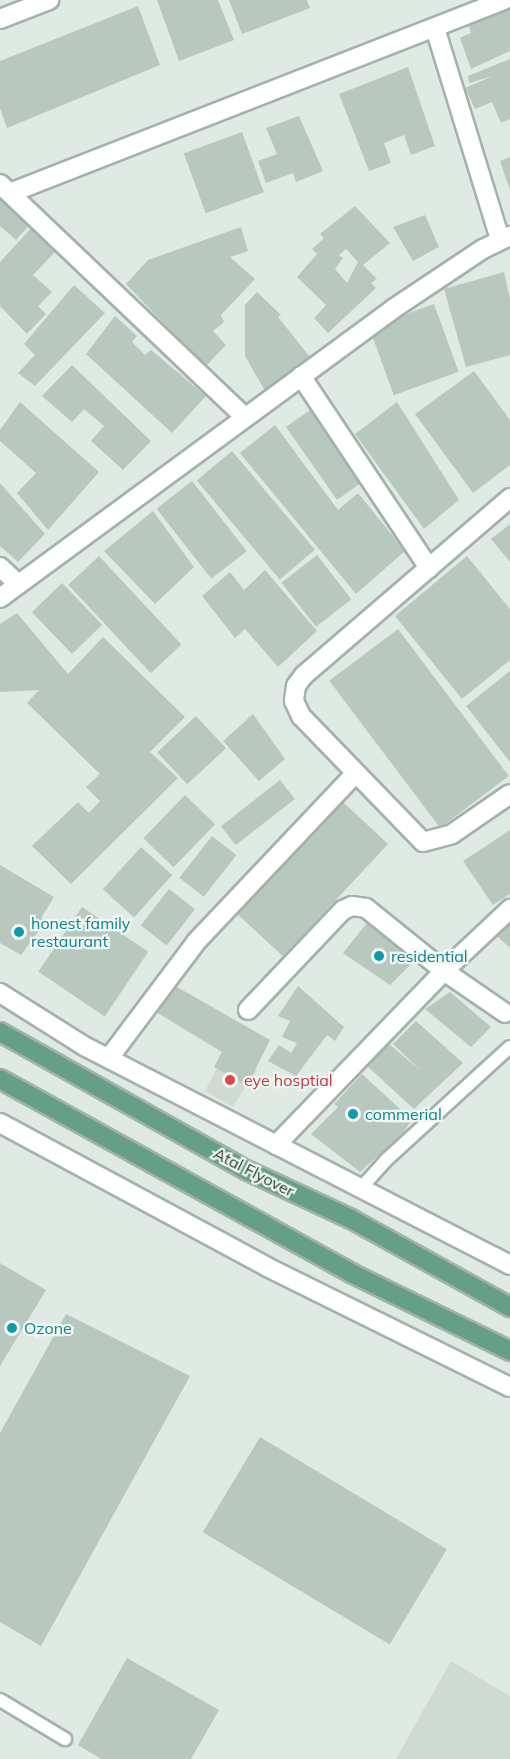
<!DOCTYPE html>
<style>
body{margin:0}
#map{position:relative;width:510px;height:1759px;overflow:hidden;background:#e0eae4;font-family:Mulish,sans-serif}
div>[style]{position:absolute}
.built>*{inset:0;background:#cedad3}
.building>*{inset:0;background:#b8c8bf;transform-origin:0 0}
.roads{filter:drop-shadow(2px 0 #a3b2aa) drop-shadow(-2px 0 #a3b2aa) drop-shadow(0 2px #a3b2aa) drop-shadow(0 -2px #a3b2aa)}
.service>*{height:12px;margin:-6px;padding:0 6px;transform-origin:6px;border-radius:6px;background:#fff}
.minor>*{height:18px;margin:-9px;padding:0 9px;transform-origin:9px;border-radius:9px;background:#fff}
.tertiary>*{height:18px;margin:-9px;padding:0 9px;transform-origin:9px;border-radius:9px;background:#fff}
.primary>*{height:18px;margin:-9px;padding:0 9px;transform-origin:9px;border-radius:9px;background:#659f86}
.dots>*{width:16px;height:16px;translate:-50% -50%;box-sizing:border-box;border:3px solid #f0f7f2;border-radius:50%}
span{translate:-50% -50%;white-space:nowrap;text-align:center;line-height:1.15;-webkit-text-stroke:4.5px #f0f7f2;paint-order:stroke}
.culture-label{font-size:16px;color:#0d838f}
.left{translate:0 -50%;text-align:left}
.health-label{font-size:16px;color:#be3a42}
.street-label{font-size:16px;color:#213a2f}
</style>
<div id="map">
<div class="built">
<i style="clip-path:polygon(226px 1051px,257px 1070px,232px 1107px,205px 1091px)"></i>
<i style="clip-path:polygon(451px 1661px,510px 1696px,510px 1759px,396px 1759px)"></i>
</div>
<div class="building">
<i style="clip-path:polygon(157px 0,218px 0,234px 40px,179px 61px)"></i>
<i style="clip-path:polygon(229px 0,307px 0,310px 8px,242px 34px)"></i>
<i style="clip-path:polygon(138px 6px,160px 65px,7px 128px,0 108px,0 61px)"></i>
<i style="clip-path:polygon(510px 6px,510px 51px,471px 69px,460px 38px,471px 33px,468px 24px)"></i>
<i style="clip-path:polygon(510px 59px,510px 119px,501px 123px,492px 102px,475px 109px,465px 88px,493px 76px,469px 83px,468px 76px)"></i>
<i style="clip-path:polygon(408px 67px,435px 146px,411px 155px,404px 135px,384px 143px,391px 163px,369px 171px,339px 94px)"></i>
<i style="clip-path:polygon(299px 116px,323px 171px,296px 182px,293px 173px,266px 183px,258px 161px,277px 154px,266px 128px)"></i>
<i style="left:242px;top:132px;width:64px;height:62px;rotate:70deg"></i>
<i style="clip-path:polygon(510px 157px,510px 190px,500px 161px)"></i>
<i style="clip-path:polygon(0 190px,32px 222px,16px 240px,0 226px)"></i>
<i style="clip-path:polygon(evenodd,355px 206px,390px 243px,363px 265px,377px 279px,371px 283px,376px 288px,328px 333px,314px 318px,326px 305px,297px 277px,317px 254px,312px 249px,324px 238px,320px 234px,355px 206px,346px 249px,358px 262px,347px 283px,335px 269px,343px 258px,339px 255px,346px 249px)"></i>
<i style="clip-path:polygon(425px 215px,439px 247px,413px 261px,393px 227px)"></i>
<i style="clip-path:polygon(34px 225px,58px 249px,33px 275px,52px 292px,38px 306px,46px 314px,27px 334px,0 306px,0 262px)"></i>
<i style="clip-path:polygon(241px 227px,248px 251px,230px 257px,255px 279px,221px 315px,224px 322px,213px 331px,226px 345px,205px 367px,126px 284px,148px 260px)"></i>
<i style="clip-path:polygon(504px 272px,510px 299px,510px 355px,466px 367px,444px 289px)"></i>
<i style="clip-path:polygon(74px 285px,105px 313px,35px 386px,18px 373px,35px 355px,24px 344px)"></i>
<i style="clip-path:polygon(257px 292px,281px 315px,278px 317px,310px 357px,265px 391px,245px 356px,245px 305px)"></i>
<i style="left:434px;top:304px;width:72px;height:69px;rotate:70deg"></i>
<i style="clip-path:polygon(115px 316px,137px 336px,132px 342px,145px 355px,151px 350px,206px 396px,172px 433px,86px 354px)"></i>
<i style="clip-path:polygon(72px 365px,151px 441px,123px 470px,91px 441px,104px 426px,84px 409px,72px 422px,42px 396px)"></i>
<i style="clip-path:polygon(474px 371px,510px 420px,510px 465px,473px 493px,415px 414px)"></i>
<i style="clip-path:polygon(20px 402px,99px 472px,48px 530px,17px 493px,36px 473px,0 441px,0 430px)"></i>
<i style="clip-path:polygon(397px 402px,459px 500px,424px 529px,355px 434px)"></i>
<i style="left:313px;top:408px;width:89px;height:33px;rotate:55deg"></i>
<i style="clip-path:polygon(275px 425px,338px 510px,358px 493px,405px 551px,356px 594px,240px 453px)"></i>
<i style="left:232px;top:451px;width:129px;height:46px;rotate:50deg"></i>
<i style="left:192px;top:481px;width:89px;height:45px;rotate:52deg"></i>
<i style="clip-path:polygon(0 483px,45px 534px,18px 562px,0 546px)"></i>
<i style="clip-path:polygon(153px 511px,194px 567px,155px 604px,104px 551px)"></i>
<i style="clip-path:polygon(510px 524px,510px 562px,491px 539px)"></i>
<i style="left:317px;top:555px;width:56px;height:45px;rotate:52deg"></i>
<i style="left:99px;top:556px;width:121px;height:42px;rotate:47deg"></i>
<i style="clip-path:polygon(467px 556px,510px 609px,510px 660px,462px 699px,395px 616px)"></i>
<i style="clip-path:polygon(265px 570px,317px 631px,278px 667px,245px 629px,235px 638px,202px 596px,230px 572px,244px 590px)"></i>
<i style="left:62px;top:583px;width:58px;height:42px;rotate:46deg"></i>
<i style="clip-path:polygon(17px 613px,68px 674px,103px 637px,185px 717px,150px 752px,178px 778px,71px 884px,32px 846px,78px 802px,89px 813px,100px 801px,86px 787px,100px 774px,27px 703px,39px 690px,0 692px,0 624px)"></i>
<i style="left:398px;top:629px;width:184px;height:86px;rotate:53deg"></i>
<i style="clip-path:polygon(510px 671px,510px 762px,466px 706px)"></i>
<i style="clip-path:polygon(253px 714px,285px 759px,259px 781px,223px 741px)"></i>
<i style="left:196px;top:716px;width:44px;height:53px;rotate:47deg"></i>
<i style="left:280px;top:780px;width:24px;height:75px;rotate:52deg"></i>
<i style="left:185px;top:795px;width:42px;height:60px;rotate:44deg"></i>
<i style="left:342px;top:801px;width:63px;height:154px;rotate:43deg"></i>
<i style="clip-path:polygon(510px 830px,510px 894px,493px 905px,463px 861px)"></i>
<i style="left:212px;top:836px;width:31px;height:53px;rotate:38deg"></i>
<i style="left:141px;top:847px;width:42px;height:57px;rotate:42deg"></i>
<i style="clip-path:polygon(0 865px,54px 897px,41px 918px,46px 921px,21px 955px,0 943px)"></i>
<i style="left:169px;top:889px;width:33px;height:46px;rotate:38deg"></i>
<i style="left:82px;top:907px;width:80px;height:78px;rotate:34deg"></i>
<i style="clip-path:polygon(510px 920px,510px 948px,496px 935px)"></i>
<i style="clip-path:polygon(367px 923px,415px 960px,390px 985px,343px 953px)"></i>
<i style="clip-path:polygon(170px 983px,270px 1040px,247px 1086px,214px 1067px,222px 1052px,151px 1009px)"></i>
<i style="clip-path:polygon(298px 986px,344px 1027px,335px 1041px,327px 1035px,296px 1076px,268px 1061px,279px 1045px,291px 1053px,297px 1043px,282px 1037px,290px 1021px,278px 1016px)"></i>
<i style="clip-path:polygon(450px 992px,491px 1027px,471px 1047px,425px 1009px)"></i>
<i style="clip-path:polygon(416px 1021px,463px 1063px,414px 1109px,366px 1065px,388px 1043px,422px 1072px,393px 1044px)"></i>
<i style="clip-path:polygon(362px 1074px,412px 1120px,401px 1135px,360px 1172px,311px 1134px,338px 1107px,334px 1104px)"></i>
<i style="clip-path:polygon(0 1263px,46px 1290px,0 1366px)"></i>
<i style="clip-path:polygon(66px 1314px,190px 1376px,41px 1646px,0 1622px,0 1433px)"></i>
<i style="left:260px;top:1437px;width:218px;height:111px;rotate:31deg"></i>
<i style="clip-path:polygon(127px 1658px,219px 1710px,191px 1759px,101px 1759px,78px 1745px)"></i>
</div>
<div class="roads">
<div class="service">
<i style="left:361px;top:1188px;width:36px;rotate:-48deg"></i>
<i style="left:385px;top:1161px;width:169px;rotate:-42.4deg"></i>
<i style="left:0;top:1700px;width:76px;rotate:31deg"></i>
</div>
<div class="minor">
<i style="left:435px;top:28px;width:221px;rotate:72.9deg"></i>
<i style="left:0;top:184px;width:338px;rotate:43.6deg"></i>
<i style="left:10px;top:193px;width:530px;rotate:-21.34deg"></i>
<i style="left:301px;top:376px;width:231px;rotate:56.3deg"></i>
<i style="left:510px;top:498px;width:272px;rotate:139.3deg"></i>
<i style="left:304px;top:675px;width:14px;rotate:126deg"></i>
<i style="left:296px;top:686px;width:15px;rotate:98deg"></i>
<i style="left:294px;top:701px;width:17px;rotate:65deg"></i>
<i style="left:301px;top:716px;width:175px;rotate:45.9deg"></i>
<i style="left:423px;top:842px;width:30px;rotate:-15deg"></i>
<i style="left:452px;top:834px;width:70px;rotate:-34.6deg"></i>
<i style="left:0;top:567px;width:25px;rotate:43deg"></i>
<i style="left:0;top:598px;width:488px;rotate:-36.3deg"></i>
<i style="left:393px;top:309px;width:108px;rotate:-33.7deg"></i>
<i style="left:483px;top:249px;width:30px;rotate:-26deg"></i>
<i style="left:248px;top:1010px;width:138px;rotate:-46.5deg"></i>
<i style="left:343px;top:910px;width:10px;rotate:-24deg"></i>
<i style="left:352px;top:906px;width:14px;rotate:8deg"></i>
<i style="left:366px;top:908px;width:100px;rotate:38.9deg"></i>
<i style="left:444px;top:971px;width:74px;rotate:34.5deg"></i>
<i style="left:109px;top:1058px;width:145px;rotate:-53.1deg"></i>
<i style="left:196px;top:942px;width:231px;rotate:-46.6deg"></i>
<i style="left:276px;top:1145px;width:242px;rotate:-46deg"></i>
<i style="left:444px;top:971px;width:91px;rotate:-43.2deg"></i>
</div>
<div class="tertiary">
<i style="left:0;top:19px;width:53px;rotate:-21.2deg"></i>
<i style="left:0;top:993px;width:99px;rotate:32.2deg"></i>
<i style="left:84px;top:1046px;width:479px;rotate:27.2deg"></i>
<i style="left:0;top:1123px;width:303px;rotate:28.3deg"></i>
<i style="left:267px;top:1267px;width:271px;rotate:26.3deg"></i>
</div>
<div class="primary">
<i style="left:0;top:1032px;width:282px;rotate:29.3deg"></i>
<i style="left:246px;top:1170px;width:116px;rotate:25deg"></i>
<i style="left:351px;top:1219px;width:182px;rotate:29deg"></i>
<i style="left:0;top:1079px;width:403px;rotate:28.9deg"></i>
<i style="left:353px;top:1274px;width:175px;rotate:26.1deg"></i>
</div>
</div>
<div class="dots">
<i style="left:19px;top:932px;background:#0f9aa8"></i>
<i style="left:379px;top:956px;background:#0f9aa8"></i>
<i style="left:230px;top:1080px;background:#e0444e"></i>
<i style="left:353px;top:1114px;background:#0f9aa8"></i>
<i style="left:12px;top:1328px;background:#0f9aa8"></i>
</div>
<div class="culture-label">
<span class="left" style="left:31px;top:932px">honest family<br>restaurant</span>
<span class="left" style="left:391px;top:956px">residential</span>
<span class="left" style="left:365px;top:1114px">commerial</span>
<span class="left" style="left:24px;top:1328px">Ozone</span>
</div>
<div class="health-label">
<span class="left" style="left:244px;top:1080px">eye hosptial</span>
</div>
<div class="street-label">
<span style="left:254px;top:1172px;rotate:27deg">Atal Flyover</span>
</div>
</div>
